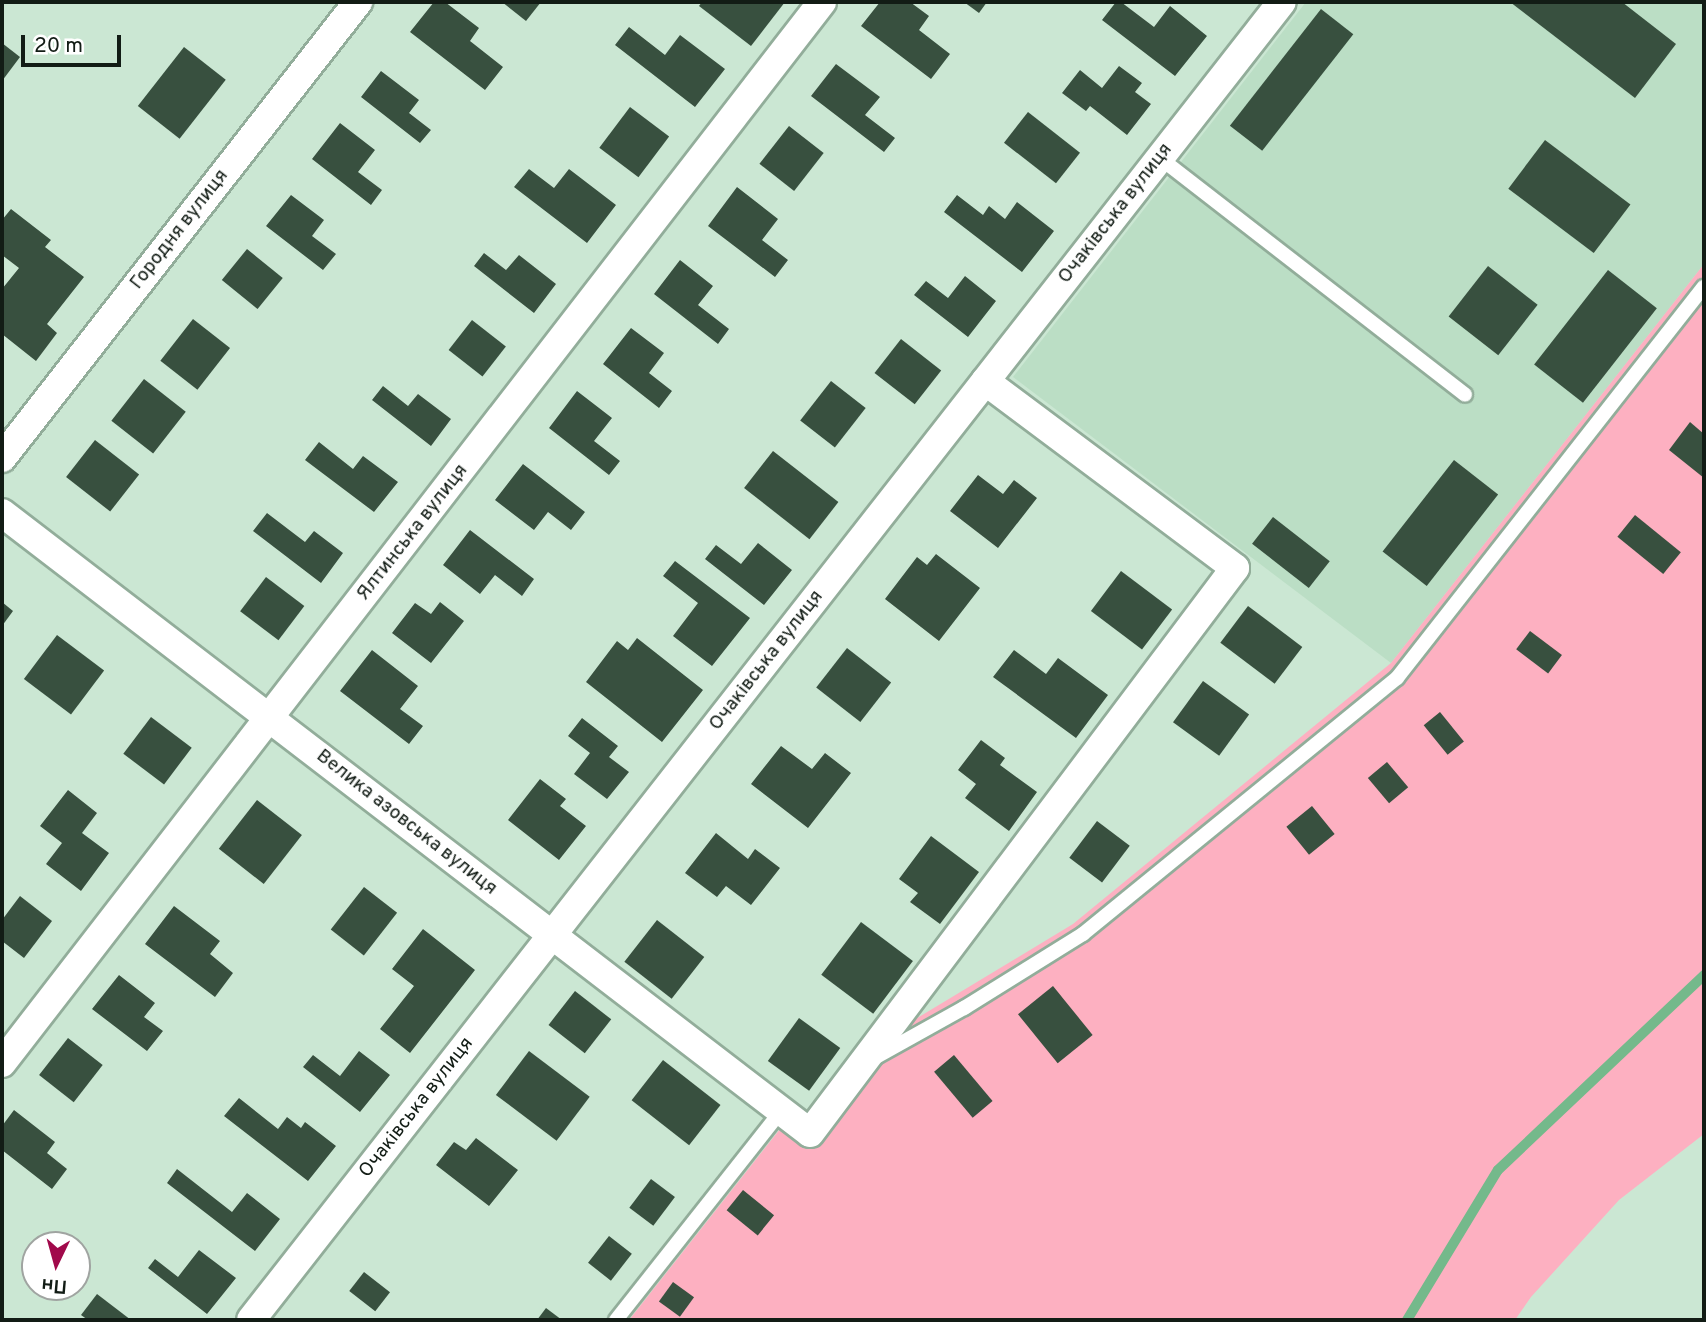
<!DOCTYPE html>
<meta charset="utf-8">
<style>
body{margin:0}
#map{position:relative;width:1706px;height:1322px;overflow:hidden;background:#cbe7d3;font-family:Overpass,sans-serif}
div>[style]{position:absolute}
.built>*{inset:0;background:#bbdec5}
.green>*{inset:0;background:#fdb0c1}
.stream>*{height:10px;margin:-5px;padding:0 5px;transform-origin:5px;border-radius:5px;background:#74b98b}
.building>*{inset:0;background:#38503f;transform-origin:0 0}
.roads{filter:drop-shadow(2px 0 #92ad9a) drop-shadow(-2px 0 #92ad9a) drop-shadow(0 2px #92ad9a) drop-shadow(0 -2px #92ad9a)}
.service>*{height:14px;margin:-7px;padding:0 7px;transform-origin:7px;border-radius:7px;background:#fff}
.minor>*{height:28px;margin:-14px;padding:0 14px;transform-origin:14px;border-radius:14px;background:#fff}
span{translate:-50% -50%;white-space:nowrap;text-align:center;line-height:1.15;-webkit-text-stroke:7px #fff;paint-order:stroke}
.street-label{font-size:19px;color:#121c15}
.frame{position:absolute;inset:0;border:4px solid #121c15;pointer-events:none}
.north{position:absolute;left:21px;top:1231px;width:70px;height:70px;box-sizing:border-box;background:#fff;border:2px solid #a0a4a1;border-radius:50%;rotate:185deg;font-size:19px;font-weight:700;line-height:28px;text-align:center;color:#121c15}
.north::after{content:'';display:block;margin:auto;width:24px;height:32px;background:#a10a4b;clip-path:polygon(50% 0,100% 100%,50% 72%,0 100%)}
.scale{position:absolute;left:21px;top:35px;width:100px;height:32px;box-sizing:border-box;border:4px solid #121c15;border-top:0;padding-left:9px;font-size:21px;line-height:24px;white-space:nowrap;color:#121c15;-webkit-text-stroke:5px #fff;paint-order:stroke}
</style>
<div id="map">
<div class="built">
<i style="clip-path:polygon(1306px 2px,1704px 2px,1704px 264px,1391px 663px,1013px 377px)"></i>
</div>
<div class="green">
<i style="clip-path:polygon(1704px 264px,1704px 1134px,1619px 1200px,1531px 1297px,1515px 1320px,629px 1320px,784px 1124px,810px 1144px,904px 1026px,1073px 924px,1391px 663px)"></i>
</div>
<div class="stream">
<i style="left:1407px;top:1320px;width:175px;rotate:-58.8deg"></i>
<i style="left:1498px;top:1170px;width:284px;rotate:-43.4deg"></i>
</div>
<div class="building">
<i style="clip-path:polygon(434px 2px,445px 2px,479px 28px,470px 41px,503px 67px,485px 90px,410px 32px)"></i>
<i style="clip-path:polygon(502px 2px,541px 2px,526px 21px)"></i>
<i style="clip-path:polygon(702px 2px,785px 2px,751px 46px,699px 6px)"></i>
<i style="clip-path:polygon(880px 2px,910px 2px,929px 16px,919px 30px,950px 54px,931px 79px,861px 26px)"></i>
<i style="clip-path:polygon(964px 2px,987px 2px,979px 13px)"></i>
<i style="clip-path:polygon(1116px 2px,1121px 2px,1154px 27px,1170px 6px,1207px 36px,1175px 76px,1102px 20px)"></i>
<i style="clip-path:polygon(1510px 2px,1622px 2px,1676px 44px,1635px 98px)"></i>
<i style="left:1321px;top:9px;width:41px;height:148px;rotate:38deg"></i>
<i style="clip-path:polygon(629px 27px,665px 55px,680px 35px,725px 69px,695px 107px,615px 45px)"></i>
<i style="clip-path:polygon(2px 43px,20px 57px,2px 81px)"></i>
<i style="left:184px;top:47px;width:53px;height:75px;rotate:38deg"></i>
<i style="clip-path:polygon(836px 64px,880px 97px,865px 115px,895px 138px,884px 152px,811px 96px)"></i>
<i style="clip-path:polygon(1119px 66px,1142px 83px,1135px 92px,1151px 104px,1127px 135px,1090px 106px,1086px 111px,1062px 93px,1080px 70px,1102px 88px)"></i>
<i style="clip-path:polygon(381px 71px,419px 100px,409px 113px,431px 130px,420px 143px,361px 97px)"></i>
<i style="left:630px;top:107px;width:49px;height:51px;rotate:37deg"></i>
<i style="left:1028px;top:112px;width:66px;height:39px;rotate:38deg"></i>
<i style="clip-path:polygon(340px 123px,375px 150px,358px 172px,382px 190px,371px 205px,312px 159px)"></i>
<i style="left:789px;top:126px;width:44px;height:48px;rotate:38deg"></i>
<i style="left:1545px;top:140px;width:107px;height:61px;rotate:37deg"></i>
<i style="clip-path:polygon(529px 169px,554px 188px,569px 169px,616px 205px,587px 243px,514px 187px)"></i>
<i style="clip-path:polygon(737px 187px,778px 219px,762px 240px,788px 260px,775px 277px,708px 226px)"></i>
<i style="clip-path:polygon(291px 195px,324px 220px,312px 236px,336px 254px,323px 270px,266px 226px)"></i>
<i style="clip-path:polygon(957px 195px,983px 215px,989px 206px,1005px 219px,1017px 202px,1054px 231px,1022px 272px,944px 212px)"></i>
<i style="clip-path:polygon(11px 209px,51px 240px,45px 247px,84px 277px,47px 324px,57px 333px,36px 361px,2px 334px,2px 289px,19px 268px,2px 255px,2px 220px)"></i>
<i style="left:247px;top:249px;width:46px;height:40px;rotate:39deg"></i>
<i style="clip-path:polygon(484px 253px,506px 270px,519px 255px,556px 284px,534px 313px,474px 266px)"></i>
<i style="clip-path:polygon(680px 260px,713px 286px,698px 305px,729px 329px,718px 344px,654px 294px)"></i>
<i style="left:1488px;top:266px;width:63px;height:64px;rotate:38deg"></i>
<i style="left:1608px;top:270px;width:62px;height:120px;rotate:38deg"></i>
<i style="clip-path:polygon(965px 276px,996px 301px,968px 337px,914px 295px,926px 281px,948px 298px)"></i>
<i style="left:193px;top:319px;width:47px;height:53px;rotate:38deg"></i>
<i style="left:472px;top:320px;width:43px;height:38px;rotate:38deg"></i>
<i style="clip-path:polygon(631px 328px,664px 353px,649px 373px,672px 391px,659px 408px,603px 364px)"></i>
<i style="left:901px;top:339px;width:51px;height:43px;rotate:38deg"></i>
<i style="left:144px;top:379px;width:53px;height:53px;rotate:38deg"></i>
<i style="left:831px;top:381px;width:44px;height:50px;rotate:38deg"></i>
<i style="clip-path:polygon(383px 386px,408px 406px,418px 394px,451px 419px,431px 446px,372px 400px)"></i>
<i style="clip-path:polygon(577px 391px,612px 418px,594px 441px,620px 461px,609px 475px,549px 428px)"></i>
<i style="clip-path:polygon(1690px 422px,1704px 434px,1704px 478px,1669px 450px)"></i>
<i style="left:95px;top:440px;width:56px;height:47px;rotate:38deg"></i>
<i style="clip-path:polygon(319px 442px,353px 469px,363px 456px,398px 482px,374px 512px,305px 460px)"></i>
<i style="left:773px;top:451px;width:83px;height:47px;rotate:38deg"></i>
<i style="left:1454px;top:460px;width:56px;height:116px;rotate:38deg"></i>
<i style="clip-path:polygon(523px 464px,585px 512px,571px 530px,548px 512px,534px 530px,495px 500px)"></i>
<i style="clip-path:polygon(978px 475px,1003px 494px,1014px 480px,1037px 498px,998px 548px,950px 511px)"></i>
<i style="clip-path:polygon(267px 513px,305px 542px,314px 531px,343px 553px,321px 583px,253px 531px)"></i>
<i style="left:1635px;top:515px;width:59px;height:28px;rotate:39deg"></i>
<i style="left:1273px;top:517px;width:72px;height:34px;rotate:38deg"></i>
<i style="clip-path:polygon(470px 530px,534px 579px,522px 596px,495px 575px,480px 594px,443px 565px)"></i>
<i style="clip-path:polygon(758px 543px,792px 570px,764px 605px,705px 559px,716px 545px,741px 564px)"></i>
<i style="clip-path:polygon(936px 554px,980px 588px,939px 641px,885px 599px,917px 557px,927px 565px)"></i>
<i style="clip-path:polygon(675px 561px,750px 618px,712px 666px,673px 636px,698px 603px,663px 576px)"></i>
<i style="left:1121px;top:571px;width:64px;height:50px;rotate:37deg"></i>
<i style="left:266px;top:577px;width:48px;height:43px;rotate:37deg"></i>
<i style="clip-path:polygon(2px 602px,13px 611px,2px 626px)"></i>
<i style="clip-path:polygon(440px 602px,464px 621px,431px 663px,392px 633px,415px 603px,431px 614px)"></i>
<i style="left:1248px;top:606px;width:68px;height:46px;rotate:37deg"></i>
<i style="left:1530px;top:631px;width:40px;height:23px;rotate:37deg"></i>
<i style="left:57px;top:635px;width:59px;height:55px;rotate:37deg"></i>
<i style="clip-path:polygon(637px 638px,703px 690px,662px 742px,586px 682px,617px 641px,628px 650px)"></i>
<i style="left:847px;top:648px;width:56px;height:50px;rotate:38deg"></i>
<i style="clip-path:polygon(372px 650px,418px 686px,400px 709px,423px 726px,409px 744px,340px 691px)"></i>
<i style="clip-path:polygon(1014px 650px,1046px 674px,1058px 658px,1108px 695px,1076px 738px,993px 677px)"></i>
<i style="left:1203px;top:681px;width:57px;height:51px;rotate:36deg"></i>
<i style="left:1440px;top:712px;width:38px;height:21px;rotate:51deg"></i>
<i style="left:151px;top:717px;width:51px;height:46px;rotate:37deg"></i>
<i style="clip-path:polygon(582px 718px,618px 746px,609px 757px,629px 772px,607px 799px,574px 774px,590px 753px,568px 736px)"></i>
<i style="clip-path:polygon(981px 740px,1005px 758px,1000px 765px,1037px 792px,1009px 831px,965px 798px,976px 784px,958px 770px)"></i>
<i style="clip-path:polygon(781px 746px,812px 769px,825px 753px,851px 773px,808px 828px,751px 784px)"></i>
<i style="left:1387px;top:762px;width:33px;height:25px;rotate:50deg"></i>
<i style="clip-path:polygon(540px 779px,566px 799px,560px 806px,586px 826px,559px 860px,508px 820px)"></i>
<i style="clip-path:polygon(68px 790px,97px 813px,82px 833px,109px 853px,81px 891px,46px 864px,62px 843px,40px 826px)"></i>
<i style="left:257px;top:800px;width:57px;height:62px;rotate:38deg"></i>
<i style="left:1312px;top:806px;width:36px;height:33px;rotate:51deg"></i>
<i style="left:1097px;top:821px;width:41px;height:46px;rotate:37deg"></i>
<i style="clip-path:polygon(716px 833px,748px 859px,755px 849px,780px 868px,751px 905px,726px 886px,717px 897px,685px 873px)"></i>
<i style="clip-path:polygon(931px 836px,979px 872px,940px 924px,910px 902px,918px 893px,899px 879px)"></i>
<i style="left:364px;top:887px;width:42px;height:54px;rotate:38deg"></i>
<i style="clip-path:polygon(20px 896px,52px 921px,24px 958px,2px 941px,2px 920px)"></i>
<i style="clip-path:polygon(174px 906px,220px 941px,210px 954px,233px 973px,215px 997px,145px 944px)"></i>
<i style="left:657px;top:920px;width:60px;height:53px;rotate:38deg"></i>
<i style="left:861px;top:922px;width:65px;height:66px;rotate:37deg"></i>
<i style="clip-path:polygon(423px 929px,475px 970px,410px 1053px,380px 1029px,414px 986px,392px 969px)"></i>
<i style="clip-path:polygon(119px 975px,155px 1003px,144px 1017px,163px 1031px,147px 1051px,92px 1009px)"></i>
<i style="left:1053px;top:986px;width:63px;height:45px;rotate:51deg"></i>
<i style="left:575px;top:991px;width:46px;height:43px;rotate:38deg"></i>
<i style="left:799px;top:1018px;width:51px;height:53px;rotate:36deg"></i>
<i style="left:68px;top:1038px;width:44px;height:47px;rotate:38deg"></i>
<i style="clip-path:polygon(359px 1051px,390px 1075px,360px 1112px,303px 1067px,313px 1055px,340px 1076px)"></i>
<i style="left:529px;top:1051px;width:76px;height:55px;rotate:37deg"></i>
<i style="left:954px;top:1055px;width:60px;height:26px;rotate:50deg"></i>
<i style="left:663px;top:1060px;width:73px;height:51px;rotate:38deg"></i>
<i style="clip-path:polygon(239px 1098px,278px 1129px,287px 1117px,301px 1128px,305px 1122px,336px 1146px,308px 1181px,224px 1116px)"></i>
<i style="clip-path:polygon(14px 1110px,55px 1142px,47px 1153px,67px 1169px,52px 1189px,2px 1150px,2px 1126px)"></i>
<i style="clip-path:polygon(476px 1138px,518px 1170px,489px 1206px,436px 1165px,454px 1142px,466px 1150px)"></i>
<i style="clip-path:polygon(177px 1169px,232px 1212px,247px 1193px,280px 1219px,255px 1251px,167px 1183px)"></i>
<i style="left:651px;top:1179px;width:30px;height:36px;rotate:37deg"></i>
<i style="left:743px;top:1190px;width:40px;height:26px;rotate:39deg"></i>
<i style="left:609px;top:1236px;width:29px;height:34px;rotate:38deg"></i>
<i style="clip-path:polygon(199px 1250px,236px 1278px,207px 1314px,148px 1268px,155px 1259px,178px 1277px)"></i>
<i style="left:364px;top:1272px;width:33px;height:24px;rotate:38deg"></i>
<i style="left:673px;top:1282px;width:26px;height:24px;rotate:36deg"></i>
<i style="clip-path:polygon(97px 1294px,131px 1320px,88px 1320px,81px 1315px)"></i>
<i style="clip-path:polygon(546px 1308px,562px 1320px,537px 1320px)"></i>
</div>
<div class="roads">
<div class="service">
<i style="left:1160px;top:158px;width:386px;rotate:37.8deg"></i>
<i style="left:876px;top:1057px;width:101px;rotate:-29.1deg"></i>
<i style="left:964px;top:1008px;width:140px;rotate:-31.9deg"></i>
<i style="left:1083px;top:934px;width:405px;rotate:-39.2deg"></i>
<i style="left:1397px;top:678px;width:497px;rotate:-51.9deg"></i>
<i style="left:616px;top:1320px;width:266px;rotate:-51.7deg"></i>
</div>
<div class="minor">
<i style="left:2px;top:458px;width:579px;rotate:-52.02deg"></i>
<i style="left:2px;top:513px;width:1018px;rotate:37.5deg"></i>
<i style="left:810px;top:1133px;width:707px;rotate:-53.05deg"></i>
<i style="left:1235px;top:568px;width:312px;rotate:-143.2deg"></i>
<i style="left:2px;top:1063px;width:1341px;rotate:-52.3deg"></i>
<i style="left:251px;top:1320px;width:1673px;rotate:-51.97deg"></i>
</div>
</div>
<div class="street-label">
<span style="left:1116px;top:214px;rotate:-52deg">Очаківська вулиця</span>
<span style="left:180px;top:230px;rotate:-52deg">Городня вулиця</span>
<span style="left:413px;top:533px;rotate:-52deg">Ялтинська вулиця</span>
<span style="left:767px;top:661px;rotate:-52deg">Очаківська вулиця</span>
<span style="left:406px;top:823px;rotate:38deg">Велика азовська вулиця</span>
<span style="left:417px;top:1108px;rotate:-52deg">Очаківська вулиця</span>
</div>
<div class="frame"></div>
<div class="north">Пн</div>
<div class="scale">20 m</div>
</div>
